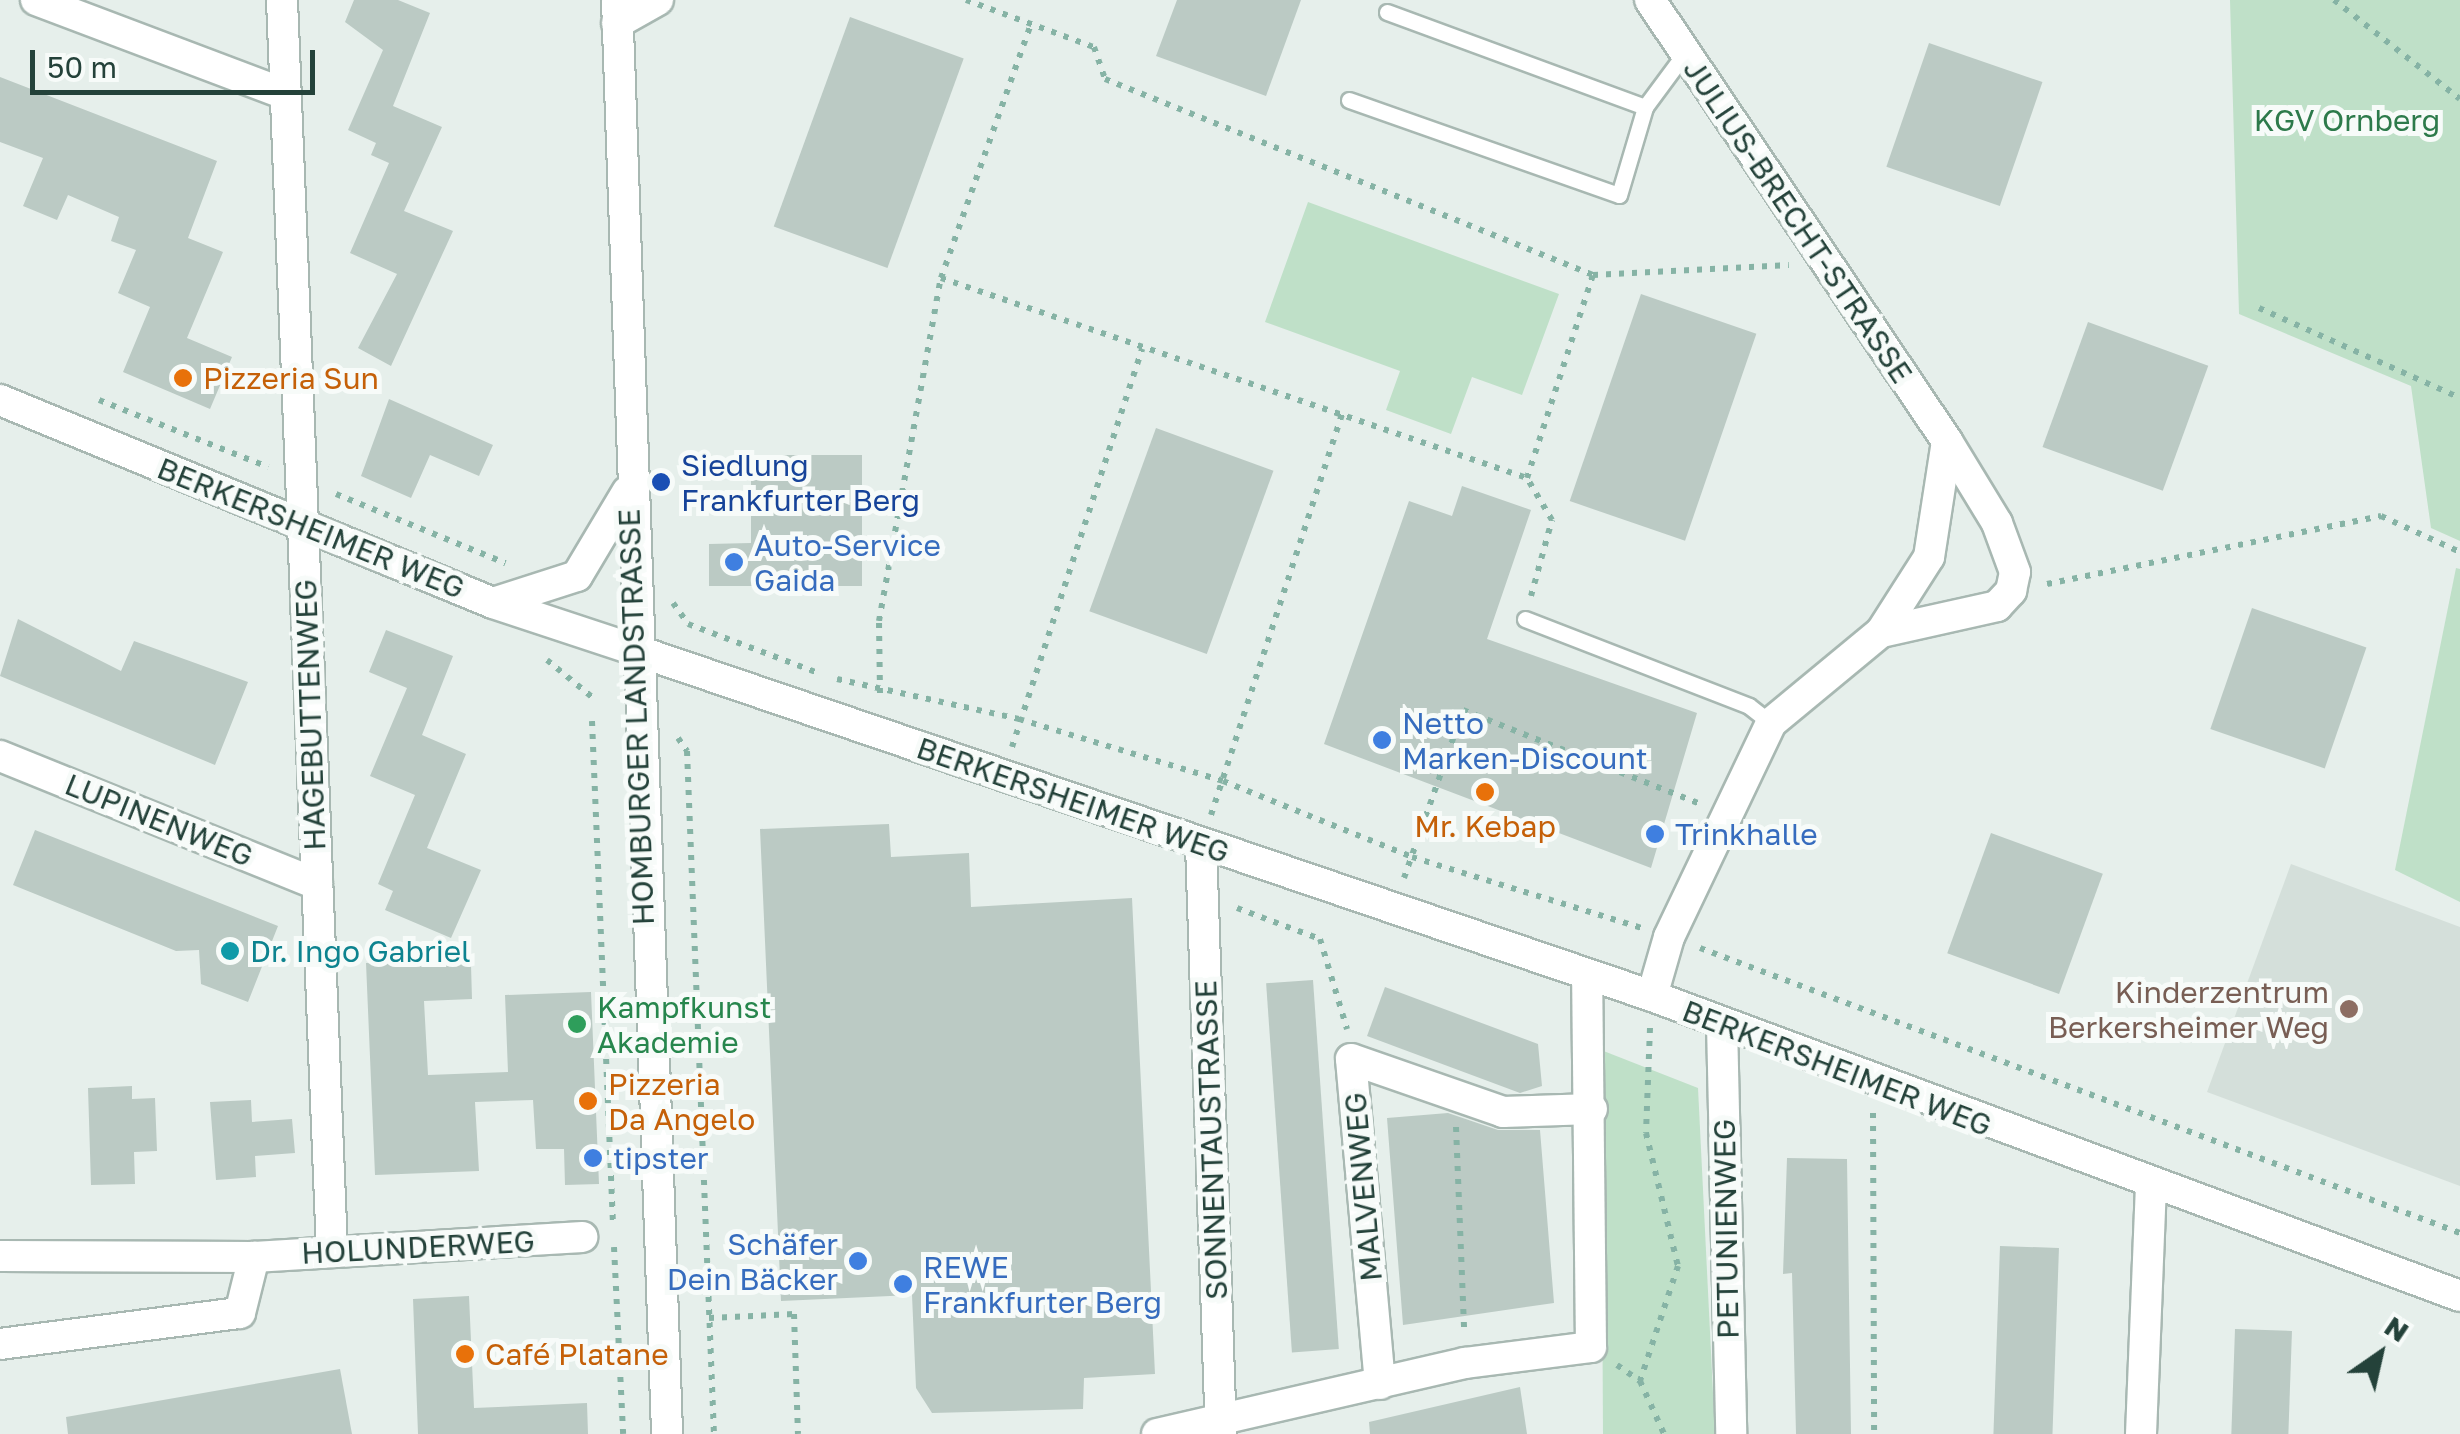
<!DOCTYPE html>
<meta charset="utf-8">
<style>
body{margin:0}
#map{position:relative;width:2460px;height:1434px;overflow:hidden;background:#e6efeb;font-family:"Golos Text",sans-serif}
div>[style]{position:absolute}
.built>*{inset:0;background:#d4dfda}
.green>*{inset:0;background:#bfe0c8}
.building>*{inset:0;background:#bbcac4;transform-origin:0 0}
.path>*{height:6px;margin-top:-3px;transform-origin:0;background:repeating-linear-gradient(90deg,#86b3a5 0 5px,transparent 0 13px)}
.roads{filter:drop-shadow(2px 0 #a8b8b2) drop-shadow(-2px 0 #a8b8b2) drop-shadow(0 2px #a8b8b2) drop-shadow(0 -2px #a8b8b2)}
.lane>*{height:15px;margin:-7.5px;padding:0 7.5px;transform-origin:7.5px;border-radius:7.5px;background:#fff}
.street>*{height:30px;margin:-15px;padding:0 15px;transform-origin:15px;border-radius:15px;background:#fff}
.secondary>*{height:30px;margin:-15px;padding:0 15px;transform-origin:15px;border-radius:15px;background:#fff}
.dots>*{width:28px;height:28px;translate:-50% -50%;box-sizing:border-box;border:5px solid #f7fbf9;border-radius:50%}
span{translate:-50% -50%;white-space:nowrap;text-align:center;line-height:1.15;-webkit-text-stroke:10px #f7fbf9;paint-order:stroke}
.park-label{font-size:30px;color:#2d7a4b}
.street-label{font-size:30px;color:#24423a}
.food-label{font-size:30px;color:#c56008}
.left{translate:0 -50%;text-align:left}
.transit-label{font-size:30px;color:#164399}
.shop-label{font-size:30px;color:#366cbe}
.right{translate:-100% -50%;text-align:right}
.culture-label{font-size:30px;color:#0d838f}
.education-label{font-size:30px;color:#785e54}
.leisure-label{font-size:30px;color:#27864d}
.north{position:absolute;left:2330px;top:1304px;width:100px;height:100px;-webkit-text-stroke:8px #f7fbf9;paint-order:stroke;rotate:34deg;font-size:28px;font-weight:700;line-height:40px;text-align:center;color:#24423a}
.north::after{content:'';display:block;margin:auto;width:35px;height:45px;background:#24423a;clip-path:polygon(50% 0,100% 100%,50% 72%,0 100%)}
.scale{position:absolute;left:30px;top:50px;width:285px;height:45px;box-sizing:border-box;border:5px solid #24423a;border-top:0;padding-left:12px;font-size:30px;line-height:35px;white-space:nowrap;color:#24423a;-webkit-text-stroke:8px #f7fbf9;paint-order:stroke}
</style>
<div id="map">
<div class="built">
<i style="clip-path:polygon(2291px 864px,2460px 927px,2460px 1186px,2207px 1092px)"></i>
</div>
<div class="green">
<i style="clip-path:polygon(2230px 0,2460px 0,2460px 541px,2431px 528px,2411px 386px,2239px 314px)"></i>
<i style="clip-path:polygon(1308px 202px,1559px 294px,1522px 395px,1472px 377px,1451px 434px,1386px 410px,1400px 371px,1265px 322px)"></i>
<i style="clip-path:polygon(2456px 568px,2460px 569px,2460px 902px,2395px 870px)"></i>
<i style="clip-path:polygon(1601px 1050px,1698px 1088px,1715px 1434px,1603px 1434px)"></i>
</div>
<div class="building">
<i style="clip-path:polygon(354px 0,398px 0,430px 13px,393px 106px,442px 127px,404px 211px,453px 231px,391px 366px,358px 348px,397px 274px,350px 253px,389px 163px,371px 155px,376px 143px,348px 130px,383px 50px,345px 22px)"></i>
<i style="clip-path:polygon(1177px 0,1301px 0,1266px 96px,1156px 56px)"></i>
<i style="left:850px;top:17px;width:121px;height:223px;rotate:20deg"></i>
<i style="left:1929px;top:43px;width:120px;height:131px;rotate:19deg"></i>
<i style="clip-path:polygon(0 77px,217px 161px,188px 238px,223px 252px,187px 338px,232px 357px,210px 409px,123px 372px,150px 307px,118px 293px,136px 250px,111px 241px,119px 217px,68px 195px,57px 220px,23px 206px,43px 158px,0 142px)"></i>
<i style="left:1641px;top:294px;width:122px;height:219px;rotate:19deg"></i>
<i style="left:2088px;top:322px;width:128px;height:133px;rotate:20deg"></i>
<i style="clip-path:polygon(389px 399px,493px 445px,479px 476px,430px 455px,411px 498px,361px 476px)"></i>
<i style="left:1156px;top:428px;width:125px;height:195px;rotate:20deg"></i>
<i style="clip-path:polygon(751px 455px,862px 455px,862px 586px,709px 586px,709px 544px,751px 543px)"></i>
<i style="clip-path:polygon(1462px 486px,1531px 510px,1487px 639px,1697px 713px,1651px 868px,1324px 744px,1409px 501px,1452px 516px)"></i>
<i style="left:2252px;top:608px;width:121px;height:128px;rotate:19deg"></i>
<i style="clip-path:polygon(18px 619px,121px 671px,134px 641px,248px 682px,215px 765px,0 676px)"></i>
<i style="clip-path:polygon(386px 630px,453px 656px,422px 735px,466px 754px,427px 848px,481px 870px,451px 938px,385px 910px,393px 891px,378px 884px,415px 795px,370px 776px,407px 688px,369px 672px)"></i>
<i style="clip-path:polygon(889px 824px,891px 857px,969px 853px,971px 907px,1132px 898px,1155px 1374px,1084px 1378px,1083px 1409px,932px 1413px,916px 1388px,912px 1295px,781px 1301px,760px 829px)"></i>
<i style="clip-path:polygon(35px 830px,278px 926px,248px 1002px,201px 984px,199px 950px,176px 951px,13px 885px)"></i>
<i style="left:1991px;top:833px;width:119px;height:128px;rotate:20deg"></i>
<i style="clip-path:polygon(442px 960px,471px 965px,472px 999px,424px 1001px,428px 1075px,508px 1072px,505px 995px,591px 992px,599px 1184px,565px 1185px,564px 1149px,536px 1149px,533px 1100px,475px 1102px,479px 1171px,375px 1175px,366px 963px)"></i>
<i style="left:1313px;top:980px;width:370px;height:47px;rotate:86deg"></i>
<i style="clip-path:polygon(1385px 987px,1538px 1044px,1542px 1086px,1520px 1093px,1367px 1036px)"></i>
<i style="clip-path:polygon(132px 1086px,132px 1099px,155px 1098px,157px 1151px,134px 1152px,135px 1184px,91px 1185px,88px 1088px)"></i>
<i style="clip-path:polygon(251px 1100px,252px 1122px,292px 1119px,295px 1153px,255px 1156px,256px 1177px,216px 1180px,210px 1102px)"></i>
<i style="clip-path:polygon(1448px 1113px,1498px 1130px,1540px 1130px,1554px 1303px,1403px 1325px,1387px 1118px)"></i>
<i style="clip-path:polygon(1787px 1158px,1847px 1159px,1851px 1434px,1796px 1434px,1792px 1273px,1783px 1274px)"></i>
<i style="left:2000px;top:1246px;width:59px;height:188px;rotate:2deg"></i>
<i style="clip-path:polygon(469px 1296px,474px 1408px,587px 1403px,588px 1434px,418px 1434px,413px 1299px)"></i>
<i style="left:2235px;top:1329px;width:57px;height:105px;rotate:2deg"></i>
<i style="clip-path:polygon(340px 1369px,352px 1434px,68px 1434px,66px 1417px)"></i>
<i style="clip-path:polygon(1520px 1387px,1527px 1434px,1370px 1434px,1369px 1422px)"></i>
</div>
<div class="path">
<i style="left:966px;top:0;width:136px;rotate:20.2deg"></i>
<i style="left:1094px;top:47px;width:34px;rotate:71deg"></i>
<i style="left:1105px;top:79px;width:526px;rotate:21.88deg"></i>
<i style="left:2334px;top:0;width:160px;rotate:38.2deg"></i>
<i style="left:941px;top:278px;width:269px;rotate:-70.5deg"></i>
<i style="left:2259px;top:308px;width:220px;rotate:24.1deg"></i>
<i style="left:99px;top:400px;width:182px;rotate:21.6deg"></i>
<i style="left:336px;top:494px;width:183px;rotate:22.2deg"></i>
<i style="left:2047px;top:584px;width:341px;rotate:-11.5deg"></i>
<i style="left:2381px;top:516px;width:87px;rotate:24.5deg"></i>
<i style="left:1531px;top:596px;width:79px;rotate:-74.6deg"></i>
<i style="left:1552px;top:520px;width:49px;rotate:-120.8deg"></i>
<i style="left:1527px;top:478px;width:213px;rotate:-72deg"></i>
<i style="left:1593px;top:275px;width:196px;rotate:-2.9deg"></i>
<i style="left:673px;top:603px;width:26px;rotate:54deg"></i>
<i style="left:688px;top:624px;width:137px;rotate:20.6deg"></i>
<i style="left:547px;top:660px;width:58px;rotate:39.4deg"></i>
<i style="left:837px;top:679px;width:186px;rotate:12.4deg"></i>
<i style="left:1019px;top:719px;width:213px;rotate:16.9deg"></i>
<i style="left:1223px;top:781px;width:204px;rotate:21.9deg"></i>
<i style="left:1412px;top:857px;width:240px;rotate:17.2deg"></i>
<i style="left:880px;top:693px;width:72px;rotate:-90.8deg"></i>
<i style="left:879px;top:621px;width:349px;rotate:-79.8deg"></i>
<i style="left:941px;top:278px;width:619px;rotate:18.84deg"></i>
<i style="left:592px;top:721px;width:503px;rotate:87.61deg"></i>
<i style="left:678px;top:738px;width:16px;rotate:55deg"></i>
<i style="left:687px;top:751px;width:684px;rotate:87.74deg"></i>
<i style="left:1012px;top:747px;width:419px;rotate:-71.9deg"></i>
<i style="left:1211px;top:815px;width:424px;rotate:-71.9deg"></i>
<i style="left:1404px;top:878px;width:178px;rotate:-70.6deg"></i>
<i style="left:1463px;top:710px;width:255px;rotate:21.6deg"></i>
<i style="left:1237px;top:908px;width:89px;rotate:20.5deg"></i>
<i style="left:1320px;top:939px;width:94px;rotate:73.3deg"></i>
<i style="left:1700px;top:948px;width:812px;rotate:20.56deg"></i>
<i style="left:1650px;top:1028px;width:105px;rotate:92.2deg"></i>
<i style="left:1646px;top:1133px;width:137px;rotate:76.5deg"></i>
<i style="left:1678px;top:1266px;width:121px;rotate:108.3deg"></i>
<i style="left:1640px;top:1381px;width:58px;rotate:65.6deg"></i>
<i style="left:1873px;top:1113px;width:321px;rotate:89.8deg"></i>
<i style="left:1456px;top:1127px;width:203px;rotate:87.7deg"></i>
<i style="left:614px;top:1247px;width:187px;rotate:87.2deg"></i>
<i style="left:709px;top:1318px;width:85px;rotate:-2.7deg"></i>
<i style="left:794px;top:1314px;width:120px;rotate:88.1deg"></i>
<i style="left:1617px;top:1365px;width:28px;rotate:35deg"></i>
</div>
<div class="roads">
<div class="lane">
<i style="left:1387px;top:12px;width:275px;rotate:20.2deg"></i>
<i style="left:1645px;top:107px;width:67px;rotate:-53.5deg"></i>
<i style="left:1349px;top:100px;width:286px;rotate:19.4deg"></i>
<i style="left:1619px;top:195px;width:92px;rotate:-73.5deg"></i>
<i style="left:1525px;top:619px;width:240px;rotate:21.2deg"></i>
<i style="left:1749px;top:706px;width:28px;rotate:38deg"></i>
</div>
<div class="street">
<i style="left:36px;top:0;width:266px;rotate:20.7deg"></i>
<i style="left:282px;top:0;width:1252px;rotate:87.71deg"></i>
<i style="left:1650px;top:0;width:532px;rotate:56.04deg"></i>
<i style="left:1947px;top:441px;width:117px;rotate:98.8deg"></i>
<i style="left:1929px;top:557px;width:89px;rotate:122.6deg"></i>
<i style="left:617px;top:23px;width:47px;rotate:-29.3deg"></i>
<i style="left:635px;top:650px;width:1074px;rotate:18.79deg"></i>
<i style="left:1652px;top:996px;width:862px;rotate:20.37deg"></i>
<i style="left:0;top:756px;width:342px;rotate:22deg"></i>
<i style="left:1201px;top:845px;width:589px;rotate:88.06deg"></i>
<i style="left:1652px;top:996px;width:61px;rotate:-73.9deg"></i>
<i style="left:1669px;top:937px;width:237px;rotate:-64.5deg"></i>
<i style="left:1771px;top:723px;width:143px;rotate:-39.6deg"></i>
<i style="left:1881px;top:632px;width:119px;rotate:-12.6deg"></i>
<i style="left:1997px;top:606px;width:21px;rotate:-47deg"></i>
<i style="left:2011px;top:591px;width:19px;rotate:-78deg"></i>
<i style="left:2015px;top:572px;width:52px;rotate:-110.2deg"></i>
<i style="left:1997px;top:523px;width:96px;rotate:-121.4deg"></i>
<i style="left:1722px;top:1024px;width:410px;rotate:88.7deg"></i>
<i style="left:0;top:1256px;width:254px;rotate:0.2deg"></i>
<i style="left:254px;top:1257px;width:329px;rotate:-3.5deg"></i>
<i style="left:0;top:1344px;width:242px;rotate:-7.4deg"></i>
<i style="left:240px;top:1313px;width:58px;rotate:-76deg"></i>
<i style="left:1380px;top:1384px;width:326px;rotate:-95.1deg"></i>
<i style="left:1351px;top:1059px;width:161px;rotate:19.2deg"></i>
<i style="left:1503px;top:1112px;width:89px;rotate:-1.9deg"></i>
<i style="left:1157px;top:1434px;width:316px;rotate:-13deg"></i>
<i style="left:1465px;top:1363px;width:127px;rotate:-7.2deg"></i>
<i style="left:1591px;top:1347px;width:372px;rotate:-90.6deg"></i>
<i style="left:2141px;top:1434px;width:246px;rotate:-87.7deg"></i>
</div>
<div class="secondary">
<i style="left:617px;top:0;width:1435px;rotate:88deg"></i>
<i style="left:0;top:400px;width:533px;rotate:22.38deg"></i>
<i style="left:493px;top:603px;width:150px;rotate:18.3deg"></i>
<i style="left:496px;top:602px;width:85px;rotate:-17.8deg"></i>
<i style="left:577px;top:576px;width:98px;rotate:-59.2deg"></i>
</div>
</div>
<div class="dots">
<i style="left:183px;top:378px;background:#e8710a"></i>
<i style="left:661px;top:482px;background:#1a4fb4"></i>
<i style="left:734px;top:562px;background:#3f7fe0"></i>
<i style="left:1382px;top:740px;background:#3f7fe0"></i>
<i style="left:1485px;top:792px;background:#e8710a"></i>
<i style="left:1655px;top:834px;background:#3f7fe0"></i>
<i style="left:230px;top:951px;background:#0f9aa8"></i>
<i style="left:2349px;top:1009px;background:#8d6e63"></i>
<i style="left:577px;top:1024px;background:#2e9e5b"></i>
<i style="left:588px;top:1101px;background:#e8710a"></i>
<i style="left:593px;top:1158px;background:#3f7fe0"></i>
<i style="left:858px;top:1261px;background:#3f7fe0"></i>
<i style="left:903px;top:1284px;background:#3f7fe0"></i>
<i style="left:465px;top:1354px;background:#e8710a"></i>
</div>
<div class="park-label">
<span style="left:2347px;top:120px">KGV Ornberg</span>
</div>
<div class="street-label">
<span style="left:1798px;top:221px;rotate:56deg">JULIUS-BRECHT-STRASSE</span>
<span style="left:311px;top:528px;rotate:22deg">BERKERSHEIMER WEG</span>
<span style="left:310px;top:715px;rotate:-92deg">HAGEBUTTENWEG</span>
<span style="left:636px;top:717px;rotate:-92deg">HOMBURGER LANDSTRASSE</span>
<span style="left:1073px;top:800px;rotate:19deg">BERKERSHEIMER WEG</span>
<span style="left:159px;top:820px;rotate:22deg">LUPINENWEG</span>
<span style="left:1837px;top:1068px;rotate:21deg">BERKERSHEIMER WEG</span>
<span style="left:1211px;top:1140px;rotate:-92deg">SONNENTAUSTRASSE</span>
<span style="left:1363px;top:1187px;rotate:-95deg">MALVENWEG</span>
<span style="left:1726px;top:1229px;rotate:-91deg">PETUNIENWEG</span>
<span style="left:418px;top:1247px;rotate:-3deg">HOLUNDERWEG</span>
</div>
<div class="food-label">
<span class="left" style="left:203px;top:378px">Pizzeria Sun</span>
<span style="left:1485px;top:826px">Mr. Kebap</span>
<span class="left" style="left:608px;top:1101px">Pizzeria<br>Da Angelo</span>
<span class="left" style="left:485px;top:1354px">Café Platane</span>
</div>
<div class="transit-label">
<span class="left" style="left:681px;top:482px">Siedlung<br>Frankfurter Berg</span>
</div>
<div class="shop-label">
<span class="left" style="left:754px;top:562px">Auto-Service<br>Gaida</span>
<span class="left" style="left:1402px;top:740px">Netto<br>Marken-Discount</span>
<span class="left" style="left:1675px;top:834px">Trinkhalle</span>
<span class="left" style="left:613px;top:1158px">tipster</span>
<span class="right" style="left:838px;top:1261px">Schäfer<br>Dein Bäcker</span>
<span class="left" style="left:923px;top:1284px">REWE<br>Frankfurter Berg</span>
</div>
<div class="culture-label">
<span class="left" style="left:250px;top:951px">Dr. Ingo Gabriel</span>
</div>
<div class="education-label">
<span class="right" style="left:2329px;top:1009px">Kinderzentrum<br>Berkersheimer Weg</span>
</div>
<div class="leisure-label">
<span class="left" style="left:597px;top:1024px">Kampfkunst<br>Akademie</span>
</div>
<div class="north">N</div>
<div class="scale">50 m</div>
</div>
